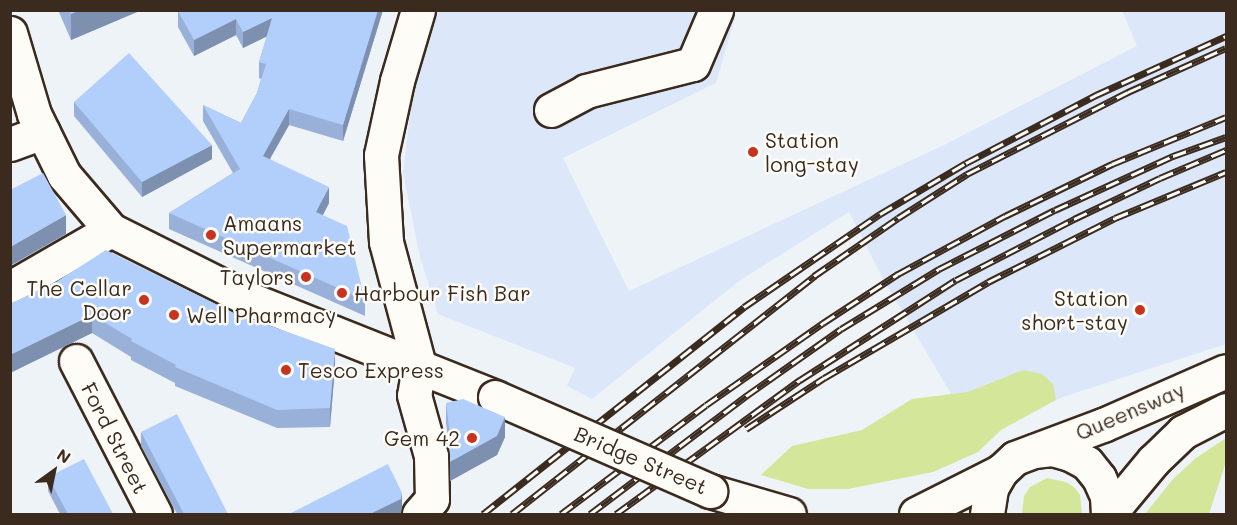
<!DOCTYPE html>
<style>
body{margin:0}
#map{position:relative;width:1237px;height:525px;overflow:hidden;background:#eef3f8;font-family:Mali,sans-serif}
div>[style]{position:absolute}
.built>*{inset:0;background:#dce8f9}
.green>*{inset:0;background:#d3e69a}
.roads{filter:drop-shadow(2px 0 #3b2a1e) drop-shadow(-2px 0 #3b2a1e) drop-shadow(0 2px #3b2a1e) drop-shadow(0 -2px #3b2a1e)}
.minor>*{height:33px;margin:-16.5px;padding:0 16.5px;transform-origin:16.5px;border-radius:16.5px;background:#fdfcf7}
.major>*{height:33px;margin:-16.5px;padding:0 16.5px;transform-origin:16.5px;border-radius:16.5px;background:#fdfcf7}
.rail>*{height:7px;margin-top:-3.5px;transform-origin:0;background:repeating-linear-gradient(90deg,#fdfcf7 0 14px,#3b2a1e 0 28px);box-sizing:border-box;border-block:2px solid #3b2a1e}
.bridges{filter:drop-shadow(2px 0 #3b2a1e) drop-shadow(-2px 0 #3b2a1e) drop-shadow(0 2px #3b2a1e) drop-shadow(0 -2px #3b2a1e)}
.major-bridge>*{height:33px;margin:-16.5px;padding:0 16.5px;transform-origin:16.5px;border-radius:16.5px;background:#fdfcf7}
.wall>*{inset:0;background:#99b1d8}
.shaded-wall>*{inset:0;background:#7d90b0}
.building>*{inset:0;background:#b2cefb}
.dots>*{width:16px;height:16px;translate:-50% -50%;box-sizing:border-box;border:3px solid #fdfcf7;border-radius:50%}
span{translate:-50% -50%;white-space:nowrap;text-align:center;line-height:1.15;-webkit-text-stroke:5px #fdfcf7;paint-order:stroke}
.poi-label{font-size:21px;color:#3b2a1e}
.left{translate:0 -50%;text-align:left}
.right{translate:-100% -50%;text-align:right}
.street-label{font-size:21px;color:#3b2a1e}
.frame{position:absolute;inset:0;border:12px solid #3b2a1e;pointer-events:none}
.north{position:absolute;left:24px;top:441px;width:60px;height:60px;-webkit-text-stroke:4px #fdfcf7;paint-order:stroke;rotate:33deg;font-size:16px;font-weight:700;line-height:24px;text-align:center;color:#3b2a1e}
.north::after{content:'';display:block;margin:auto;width:21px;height:27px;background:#3b2a1e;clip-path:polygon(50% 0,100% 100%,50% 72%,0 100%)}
</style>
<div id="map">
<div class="built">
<i style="clip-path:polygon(708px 10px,735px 18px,716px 83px,563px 158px,629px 291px,944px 145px,1137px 46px,1122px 11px,1226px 11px,1226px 344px,1066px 396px,981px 430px,967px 421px,882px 277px,849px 212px,739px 281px,592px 399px,567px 386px,575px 368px,438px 314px,420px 257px,403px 173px,414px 82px,439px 11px)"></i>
</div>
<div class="green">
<i style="clip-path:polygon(1023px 370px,1042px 374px,1053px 384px,1056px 400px,1001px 430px,978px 452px,933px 472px,848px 489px,808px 489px,761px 475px,792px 446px,862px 430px,912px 399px,968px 392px)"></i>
<i style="clip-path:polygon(1226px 438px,1226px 462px,1209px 514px,1145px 514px,1173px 479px,1196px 458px)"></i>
<i style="clip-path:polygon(1047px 478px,1066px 482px,1074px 487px,1080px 495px,1082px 514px,1022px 514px,1024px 496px,1030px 487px)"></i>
</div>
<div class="roads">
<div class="minor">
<i style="left:551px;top:110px;width:40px;rotate:-28deg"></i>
<i style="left:586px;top:91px;width:110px;rotate:-14.2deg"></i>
<i style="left:693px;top:64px;width:59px;rotate:-66.9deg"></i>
<i style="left:10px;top:144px;width:35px;rotate:-20deg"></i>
<i style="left:76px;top:361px;width:172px;rotate:62.7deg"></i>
<i style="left:419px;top:365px;width:30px;rotate:99deg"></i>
<i style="left:414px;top:395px;width:63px;rotate:74.4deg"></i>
<i style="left:431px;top:456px;width:43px;rotate:88.7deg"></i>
<i style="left:432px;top:499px;width:20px;rotate:131deg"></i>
</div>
<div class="major">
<i style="left:418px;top:10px;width:74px;rotate:106.5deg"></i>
<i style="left:397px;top:81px;width:76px;rotate:102.2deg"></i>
<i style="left:381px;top:155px;width:87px;rotate:86.7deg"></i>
<i style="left:386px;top:242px;width:127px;rotate:75deg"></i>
<i style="left:10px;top:33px;width:84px;rotate:73.5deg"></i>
<i style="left:34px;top:114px;width:68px;rotate:63.8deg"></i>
<i style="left:64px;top:175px;width:72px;rotate:49.5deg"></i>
<i style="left:111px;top:230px;width:154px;rotate:26.6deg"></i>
<i style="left:249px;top:299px;width:265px;rotate:21.7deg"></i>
<i style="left:10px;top:288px;width:116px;rotate:-29.9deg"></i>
<i style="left:1034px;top:451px;width:18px;rotate:-6deg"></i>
<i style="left:1052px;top:449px;width:19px;rotate:16deg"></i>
<i style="left:1070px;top:454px;width:19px;rotate:28deg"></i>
<i style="left:1087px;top:463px;width:19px;rotate:51deg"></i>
<i style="left:1099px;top:478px;width:20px;rotate:66deg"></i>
<i style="left:1107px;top:496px;width:18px;rotate:87deg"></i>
<i style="left:710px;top:491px;width:82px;rotate:16.2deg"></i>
<i style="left:916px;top:514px;width:95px;rotate:-26.8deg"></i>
<i style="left:987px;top:514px;width:26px;rotate:-81deg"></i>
<i style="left:991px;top:488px;width:20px;rotate:-60deg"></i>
<i style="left:1001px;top:471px;width:19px;rotate:-43deg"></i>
<i style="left:1015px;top:458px;width:94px;rotate:-20.6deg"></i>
<i style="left:1103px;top:425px;width:134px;rotate:-23.7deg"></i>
<i style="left:1109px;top:514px;width:69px;rotate:-50.3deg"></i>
<i style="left:1153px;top:461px;width:42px;rotate:-44deg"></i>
<i style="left:1183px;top:432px;width:48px;rotate:-27.1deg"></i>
</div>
</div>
<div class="rail">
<i style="left:746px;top:429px;width:93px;rotate:-33.2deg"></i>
<i style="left:824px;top:378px;width:190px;rotate:-30.3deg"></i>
<i style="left:988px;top:282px;width:142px;rotate:-26.7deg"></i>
<i style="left:1115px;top:218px;width:120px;rotate:-22.5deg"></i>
<i style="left:483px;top:514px;width:333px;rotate:-38.4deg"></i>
<i style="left:744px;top:307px;width:165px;rotate:-34.4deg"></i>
<i style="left:880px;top:214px;width:100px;rotate:-30.7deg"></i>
<i style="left:966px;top:163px;width:147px;rotate:-27.6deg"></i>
<i style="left:1096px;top:95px;width:143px;rotate:-24.4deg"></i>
<i style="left:512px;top:514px;width:385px;rotate:-38.2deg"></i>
<i style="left:814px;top:276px;width:102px;rotate:-34.6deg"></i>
<i style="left:898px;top:218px;width:82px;rotate:-32.5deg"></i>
<i style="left:967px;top:174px;width:181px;rotate:-27deg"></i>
<i style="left:1128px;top:92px;width:107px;rotate:-24.2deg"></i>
<i style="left:561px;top:514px;width:181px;rotate:-36.9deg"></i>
<i style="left:706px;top:405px;width:143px;rotate:-35deg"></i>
<i style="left:823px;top:323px;width:90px;rotate:-33.2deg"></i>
<i style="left:898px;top:274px;width:122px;rotate:-28.5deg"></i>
<i style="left:1005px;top:216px;width:119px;rotate:-25.9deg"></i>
<i style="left:1112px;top:164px;width:123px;rotate:-22.4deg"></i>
<i style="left:590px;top:514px;width:196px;rotate:-37.1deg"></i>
<i style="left:746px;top:396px;width:116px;rotate:-35.2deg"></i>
<i style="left:841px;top:329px;width:115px;rotate:-31.5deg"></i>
<i style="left:939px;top:269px;width:130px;rotate:-27deg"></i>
<i style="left:1055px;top:210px;width:130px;rotate:-24.6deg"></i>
<i style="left:1173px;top:156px;width:56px;rotate:-19.7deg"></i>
<i style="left:616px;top:514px;width:228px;rotate:-36.1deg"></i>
<i style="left:800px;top:380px;width:185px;rotate:-32.7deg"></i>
<i style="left:956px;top:280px;width:133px;rotate:-27.3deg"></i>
<i style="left:1074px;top:219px;width:95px;rotate:-25.5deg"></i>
<i style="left:1160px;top:178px;width:72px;rotate:-23deg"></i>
</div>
<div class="bridges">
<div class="major-bridge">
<i style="left:495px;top:397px;width:235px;rotate:23.6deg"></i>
</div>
</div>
<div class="wall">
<i style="clip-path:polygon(58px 10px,137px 10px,137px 12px,71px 40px)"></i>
<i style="clip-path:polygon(383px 10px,343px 141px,289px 125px,270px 159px,329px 203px,323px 215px,365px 300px,365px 316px,169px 229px,169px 213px,233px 173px,203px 121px,203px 105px,241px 123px,257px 93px,261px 79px,259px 78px,259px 62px,267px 36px,243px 48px,236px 35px,194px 56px,178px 27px,178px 11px)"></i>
<i style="clip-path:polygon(74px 102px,212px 159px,142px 197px,74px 116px)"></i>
<i style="clip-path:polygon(56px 282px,335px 367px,330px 427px,277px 428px,175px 386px,175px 383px,131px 360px,131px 357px,92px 333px,10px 373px,10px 304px)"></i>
<i style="clip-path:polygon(446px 403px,505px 437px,497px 455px,450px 481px,450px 455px,446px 423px)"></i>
<i style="clip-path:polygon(141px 432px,228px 514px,177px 514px,141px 446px)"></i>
<i style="clip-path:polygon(48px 477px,113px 514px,60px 514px,48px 491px)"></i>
</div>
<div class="shaded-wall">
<i style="clip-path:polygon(80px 10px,137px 10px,137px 12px,71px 40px,71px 14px)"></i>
<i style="clip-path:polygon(378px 10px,383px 10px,343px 141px,343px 125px)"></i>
<i style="clip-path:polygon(272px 18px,272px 34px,243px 48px,243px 32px)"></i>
<i style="clip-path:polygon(236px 19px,236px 35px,194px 56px,194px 40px)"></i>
<i style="clip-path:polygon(289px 109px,289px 125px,263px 171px,263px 156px)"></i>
<i style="clip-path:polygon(212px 145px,212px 159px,142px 197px,142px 182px)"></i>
<i style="clip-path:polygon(329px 187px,329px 203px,316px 228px,316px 212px)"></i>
<i style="clip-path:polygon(66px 215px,66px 234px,10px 266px,10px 247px)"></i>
<i style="clip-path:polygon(92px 315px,92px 333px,10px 373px,10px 355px)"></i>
<i style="clip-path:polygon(335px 349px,335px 367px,330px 427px,330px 408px)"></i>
<i style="clip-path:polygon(505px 417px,505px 437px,497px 455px,450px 481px,450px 462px)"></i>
<i style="clip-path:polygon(402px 493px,402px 507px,401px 513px,398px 514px,370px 514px)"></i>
</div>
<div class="building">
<i style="clip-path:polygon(69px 10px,80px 10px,71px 14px)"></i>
<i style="clip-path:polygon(179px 10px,378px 10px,343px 125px,289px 109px,263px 156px,329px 187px,316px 212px,347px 226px,365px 300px,169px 213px,240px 169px,203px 105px,241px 123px,257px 93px,266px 64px,259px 62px,272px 18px,243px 32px,236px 19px,194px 40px,178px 11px)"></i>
<i style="clip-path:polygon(129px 53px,212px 145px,142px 182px,74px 102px)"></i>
<i style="clip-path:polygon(43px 173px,66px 215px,10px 247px,10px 190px)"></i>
<i style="clip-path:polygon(106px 250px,232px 312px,335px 349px,330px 408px,277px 410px,175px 367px,176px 365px,131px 341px,132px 339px,92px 315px,10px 355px,10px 304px,56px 282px)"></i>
<i style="clip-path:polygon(463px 399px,505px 417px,497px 436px,450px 462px,450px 436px,446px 403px)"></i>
<i style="clip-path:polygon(177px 414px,228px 514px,184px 514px,141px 432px)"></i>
<i style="clip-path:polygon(84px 459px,113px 514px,68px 514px,48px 477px)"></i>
<i style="clip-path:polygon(388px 464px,402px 493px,401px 499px,370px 514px,289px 514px)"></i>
</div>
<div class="dots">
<i style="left:753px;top:152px;background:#c8321e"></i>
<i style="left:211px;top:235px;background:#c8321e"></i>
<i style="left:306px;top:277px;background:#c8321e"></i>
<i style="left:342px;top:293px;background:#c8321e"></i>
<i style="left:144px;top:300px;background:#c8321e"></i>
<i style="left:1140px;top:310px;background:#c8321e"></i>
<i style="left:174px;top:315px;background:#c8321e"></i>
<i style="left:286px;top:370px;background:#c8321e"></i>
<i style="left:472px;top:438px;background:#c8321e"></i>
</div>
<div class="poi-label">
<span class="left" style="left:765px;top:152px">Station<br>long-stay</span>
<span class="left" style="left:223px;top:235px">Amaans<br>Supermarket</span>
<span class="right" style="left:294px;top:277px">Taylors</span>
<span class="right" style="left:132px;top:300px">The Cellar<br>Door</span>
<span class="left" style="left:354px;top:293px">Harbour Fish Bar</span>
<span class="right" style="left:1128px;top:310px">Station<br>short-stay</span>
<span class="left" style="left:186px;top:315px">Well Pharmacy</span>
<span class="left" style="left:298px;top:370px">Tesco Express</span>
<span class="right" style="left:460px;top:438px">Gem 42</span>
</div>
<div class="street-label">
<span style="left:1130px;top:411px;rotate:-23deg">Queensway</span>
<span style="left:115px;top:438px;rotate:63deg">Ford Street</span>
<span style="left:641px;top:460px;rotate:23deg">Bridge Street</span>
</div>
<div class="frame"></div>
<div class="north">N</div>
</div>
